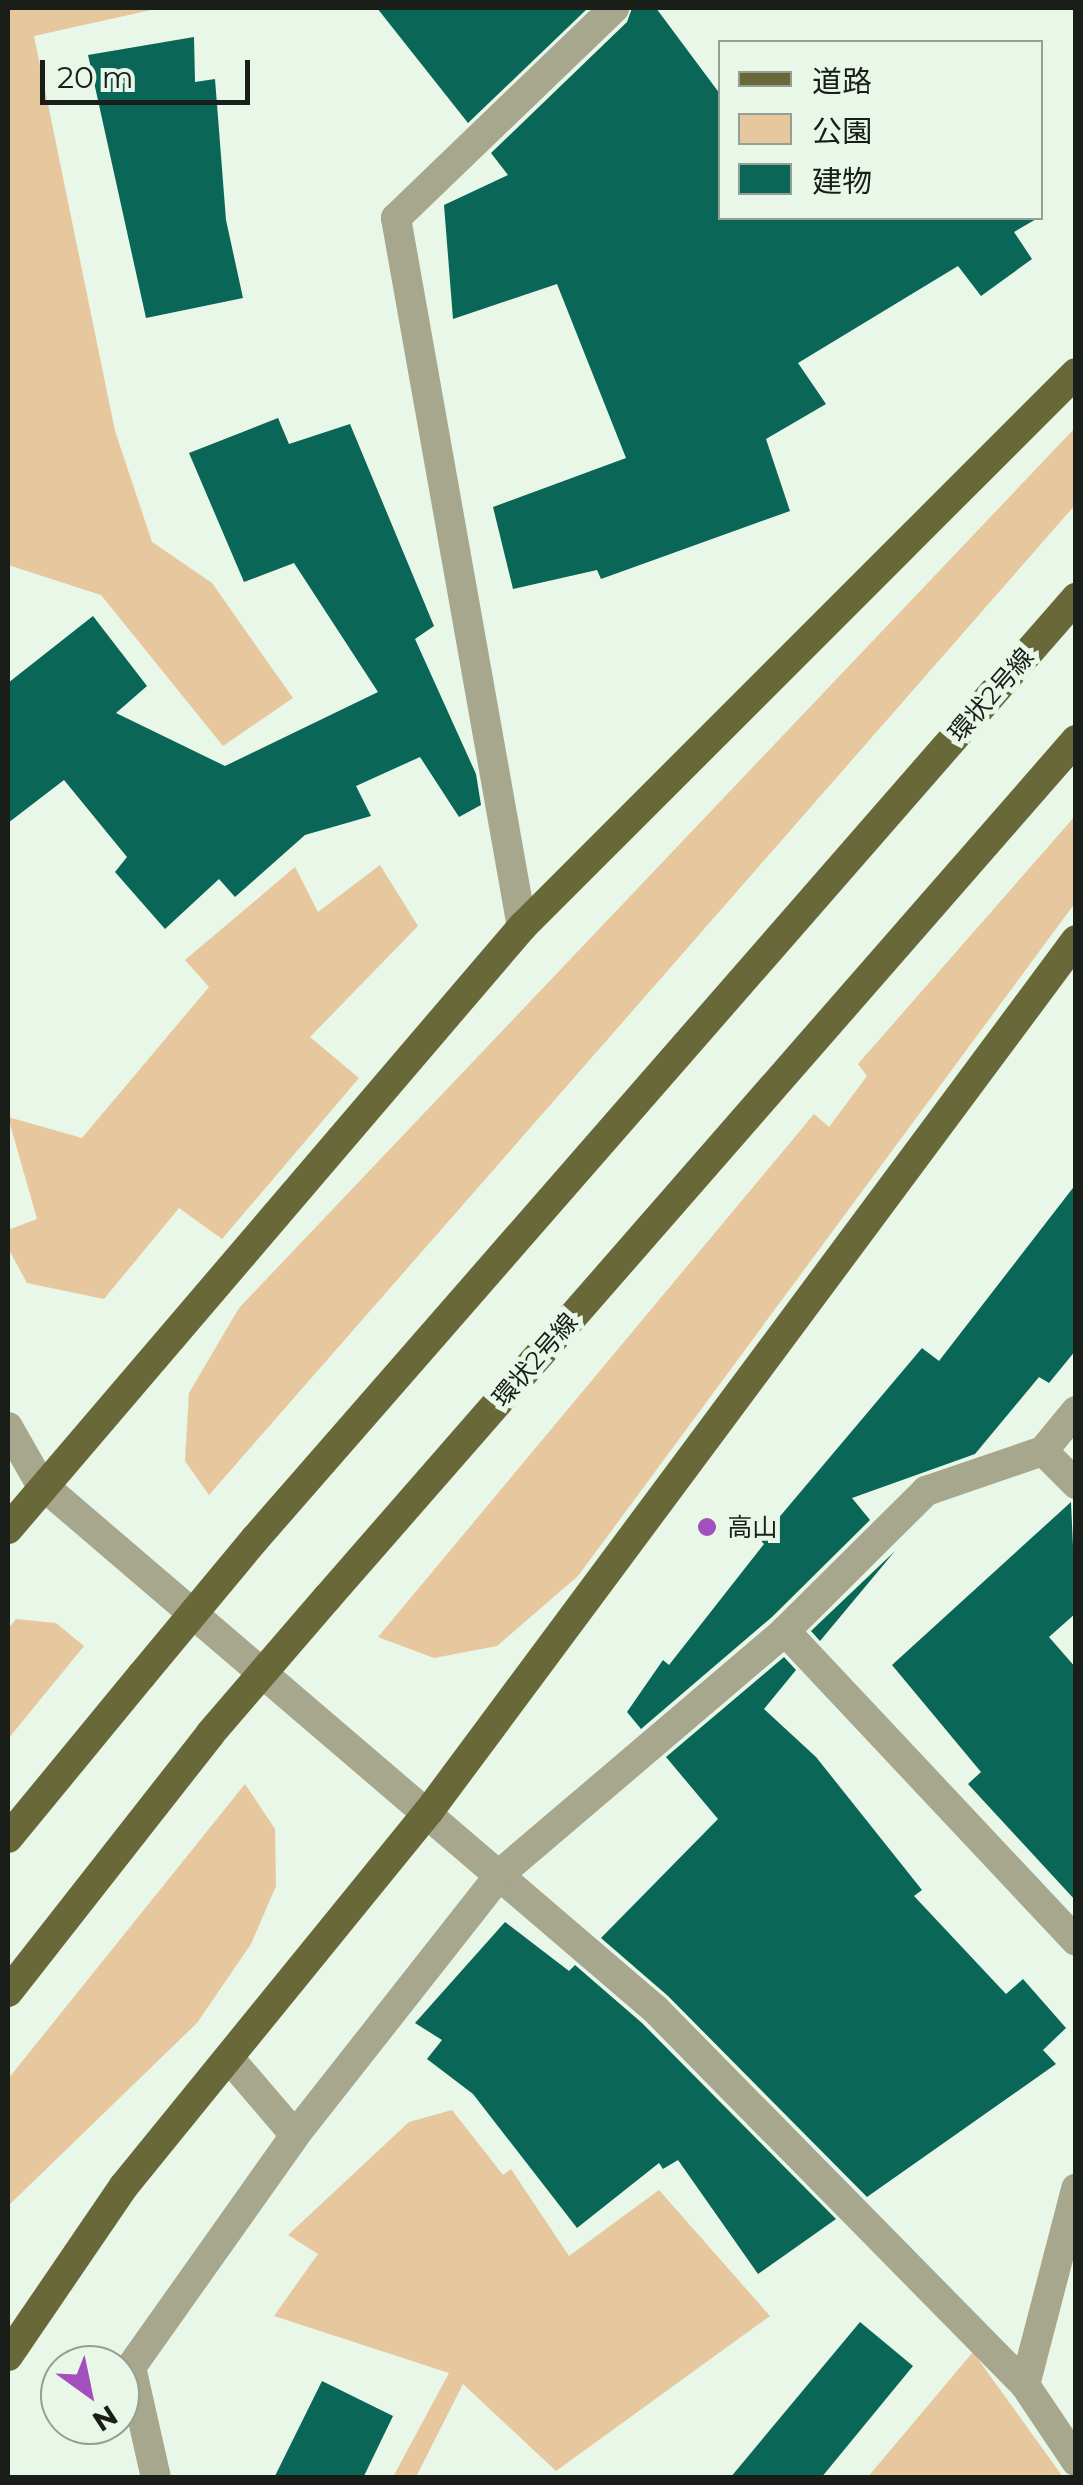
<!DOCTYPE html>
<meta charset="utf-8">
<style>
body{margin:0}
#map{position:relative;width:1083px;height:2485px;overflow:hidden;background:#e8f7e7;font-family:Montserrat,"Noto Sans JP",sans-serif}
div>[style]{position:absolute}
.green>*{inset:0;background:#e6c79e}
.building>*{inset:0;background:#0a6657}
.minor>*{height:30px;margin:-15px;padding:0 15px;transform-origin:15px;border-radius:15px;background:#a6a78d}
.major>*{height:30px;margin:-15px;padding:0 15px;transform-origin:15px;border-radius:15px;background:#686838}
.major-bridge>*{height:30px;margin:-15px;padding:0 15px;transform-origin:15px;border-radius:15px;background:#686838}
.dots>*{width:28px;height:28px;translate:-50% -50%;box-sizing:border-box;border:5px solid #e8f7e7;border-radius:50%}
span{translate:-50% -50%;white-space:nowrap;text-align:center;line-height:1.15;-webkit-text-stroke:10px #e8f7e7;paint-order:stroke}
.street-label{font-size:25px;color:#191e18}
.poi-label{font-size:25px;color:#191e18}
.left{translate:0 -50%;text-align:left}
.frame{position:absolute;inset:0;border:10px solid #191e18;pointer-events:none}
.legend{position:absolute;left:718px;top:40px;width:325px;height:180px;box-sizing:border-box;background:#e8f7e7;border:2px solid #95a094;margin:0;padding:12px 18px;list-style:none;font-size:30px;color:#191e18}
.legend li{display:flex;align-items:center;gap:20px;height:50px}
.legend b{width:50px;border:2px solid #95a094}
.north{position:absolute;left:40px;top:2345px;width:100px;height:100px;box-sizing:border-box;background:#e8f7e7;border:2px solid #95a094;border-radius:50%;rotate:147deg;font-size:28px;font-weight:700;line-height:40px;text-align:center;color:#191e18}
.north::after{content:'';display:block;margin:auto;width:35px;height:45px;background:#a34fbe;clip-path:polygon(50% 0,100% 100%,50% 72%,0 100%)}
.scale{position:absolute;left:40px;top:60px;width:210px;height:45px;box-sizing:border-box;border:5px solid #191e18;border-top:0;padding-left:12px;font-size:30px;line-height:35px;white-space:nowrap;color:#191e18;-webkit-text-stroke:8px #e8f7e7;paint-order:stroke}
</style>
<div id="map">
<div class="green">
<i style="clip-path:polygon(8px 8px,160px 8px,34px 36px,115px 431px,152px 542px,212px 583px,293px 698px,223px 746px,101px 595px,8px 565px)"></i>
<i style="clip-path:polygon(1075px 428px,1075px 505px,209px 1495px,185px 1461px,189px 1393px,239px 1308px)"></i>
<i style="clip-path:polygon(1075px 816px,1075px 903px,578px 1576px,497px 1646px,434px 1658px,378px 1637px,814px 1114px,829px 1127px,867px 1076px,858px 1064px)"></i>
<i style="clip-path:polygon(380px 865px,418px 926px,310px 1037px,359px 1078px,222px 1239px,179px 1208px,104px 1299px,27px 1283px,8px 1248px,8px 1230px,37px 1219px,8px 1117px,82px 1138px,209px 987px,185px 960px,295px 867px,318px 912px)"></i>
<i style="clip-path:polygon(16px 1619px,56px 1623px,84px 1646px,8px 1739px,8px 1629px)"></i>
<i style="clip-path:polygon(245px 1784px,275px 1829px,276px 1886px,251px 1944px,197px 2023px,8px 2206px,8px 2079px)"></i>
<i style="clip-path:polygon(452px 2110px,503px 2175px,511px 2169px,569px 2256px,659px 2190px,770px 2316px,556px 2471px,463px 2384px,416px 2477px,393px 2477px,449px 2373px,274px 2316px,318px 2254px,288px 2235px,409px 2122px)"></i>
<i style="clip-path:polygon(973px 2352px,1063px 2477px,867px 2478px)"></i>
</div>
<div class="building">
<i style="clip-path:polygon(377px 8px,588px 8px,468px 123px)"></i>
<i style="clip-path:polygon(632px 8px,656px 8px,720px 94px,720px 218px,1038px 218px,1014px 232px,1032px 259px,981px 296px,958px 266px,798px 363px,826px 404px,766px 439px,790px 511px,601px 579px,597px 570px,513px 589px,493px 507px,626px 458px,557px 284px,453px 319px,444px 205px,508px 175px,491px 153px,627px 22px)"></i>
<i style="clip-path:polygon(194px 37px,195px 82px,215px 79px,226px 220px,243px 298px,146px 318px,88px 55px)"></i>
<i style="clip-path:polygon(278px 418px,289px 444px,350px 424px,434px 626px,415px 639px,476px 774px,481px 805px,459px 817px,420px 757px,356px 786px,371px 816px,305px 835px,235px 897px,219px 879px,165px 929px,115px 872px,127px 857px,64px 780px,8px 823px,8px 683px,93px 616px,147px 686px,116px 713px,225px 766px,378px 692px,294px 563px,244px 582px,189px 453px)"></i>
<i style="clip-path:polygon(1076px 1184px,1076px 1350px,1049px 1383px,1039px 1377px,975px 1454px,852px 1498px,870px 1520px,772px 1617px,641px 1729px,627px 1712px,663px 1660px,669px 1665px,764px 1544px,760px 1540px,922px 1348px,939px 1361px)"></i>
<i style="clip-path:polygon(1071px 1502px,1076px 1613px,1049px 1637px,1076px 1668px,1076px 1901px,968px 1784px,981px 1772px,892px 1665px)"></i>
<i style="clip-path:polygon(895px 1551px,820px 1641px,811px 1631px)"></i>
<i style="clip-path:polygon(784px 1657px,796px 1670px,764px 1709px,816px 1757px,922px 1890px,914px 1896px,1006px 1994px,1023px 1979px,1066px 2028px,1043px 2050px,1056px 2064px,867px 2197px,668px 1996px,601px 1938px,718px 1819px,666px 1757px)"></i>
<i style="clip-path:polygon(505px 1922px,569px 1971px,575px 1965px,642px 2023px,836px 2219px,758px 2274px,678px 2160px,663px 2169px,659px 2163px,577px 2228px,473px 2094px,427px 2059px,442px 2040px,415px 2023px)"></i>
<i style="clip-path:polygon(860px 2322px,913px 2366px,821px 2478px,730px 2478px)"></i>
<i style="clip-path:polygon(322px 2381px,393px 2416px,363px 2478px,274px 2478px)"></i>
</div>
<div class="minor">
<i style="left:522px;top:927px;width:720px;rotate:-100.08deg"></i>
<i style="left:396px;top:218px;width:303px;rotate:-43.9deg"></i>
<i style="left:8px;top:1427px;width:64px;rotate:60.3deg"></i>
<i style="left:40px;top:1483px;width:809px;rotate:40.54deg"></i>
<i style="left:655px;top:2009px;width:528px;rotate:45.46deg"></i>
<i style="left:1025px;top:2385px;width:92px;rotate:56.1deg"></i>
<i style="left:1043px;top:1451px;width:47px;rotate:45deg"></i>
<i style="left:785px;top:1631px;width:425px;rotate:46.8deg"></i>
<i style="left:229px;top:2058px;width:101px;rotate:49.4deg"></i>
<i style="left:1025px;top:2385px;width:203px;rotate:-75.4deg"></i>
<i style="left:156px;top:2478px;width:114px;rotate:-102.7deg"></i>
<i style="left:131px;top:2367px;width:284px;rotate:-54.7deg"></i>
<i style="left:295px;top:2135px;width:333px;rotate:-51.8deg"></i>
<i style="left:501px;top:1873px;width:373px;rotate:-40.4deg"></i>
<i style="left:785px;top:1631px;width:199px;rotate:-44.8deg"></i>
<i style="left:926px;top:1491px;width:124px;rotate:-18.9deg"></i>
<i style="left:1043px;top:1451px;width:52px;rotate:-50.5deg"></i>
</div>
<div class="major">
<i style="left:8px;top:1529px;width:792px;rotate:-49.51deg"></i>
<i style="left:522px;top:927px;width:783px;rotate:-45deg"></i>
<i style="left:255px;top:1539px;width:1249px;rotate:-48.9deg"></i>
<i style="left:327px;top:1598px;width:1139px;rotate:-48.88deg"></i>
<i style="left:8px;top:1838px;width:211px;rotate:-50.6deg"></i>
<i style="left:8px;top:1992px;width:328px;rotate:-51.9deg"></i>
<i style="left:8px;top:2356px;width:206px;rotate:-55.7deg"></i>
<i style="left:124px;top:2186px;width:483px;rotate:-50.9deg"></i>
<i style="left:429px;top:1811px;width:1085px;rotate:-53.39deg"></i>
</div>
<div class="major-bridge">
<i style="left:142px;top:1675px;width:177px;rotate:-50.3deg"></i>
<i style="left:210px;top:1734px;width:179px;rotate:-49.3deg"></i>
</div>
<div class="dots">
<i style="left:707px;top:1527px;background:#a34fbe"></i>
</div>
<div class="street-label">
<span style="left:991px;top:695px;rotate:-49deg">環状2号線</span>
<span style="left:535px;top:1360px;rotate:-49deg">環状2号線</span>
</div>
<div class="poi-label">
<span class="left" style="left:727px;top:1527px">高山</span>
</div>
<div class="frame"></div>
<ul class="legend">
<li><b style="height:12px;background:#686838"></b>道路</li>
<li><b style="height:28px;background:#e6c79e"></b>公園</li>
<li><b style="height:28px;background:#0a6657"></b>建物</li>
</ul>
<div class="north">N</div>
<div class="scale">20 m</div>
</div>
